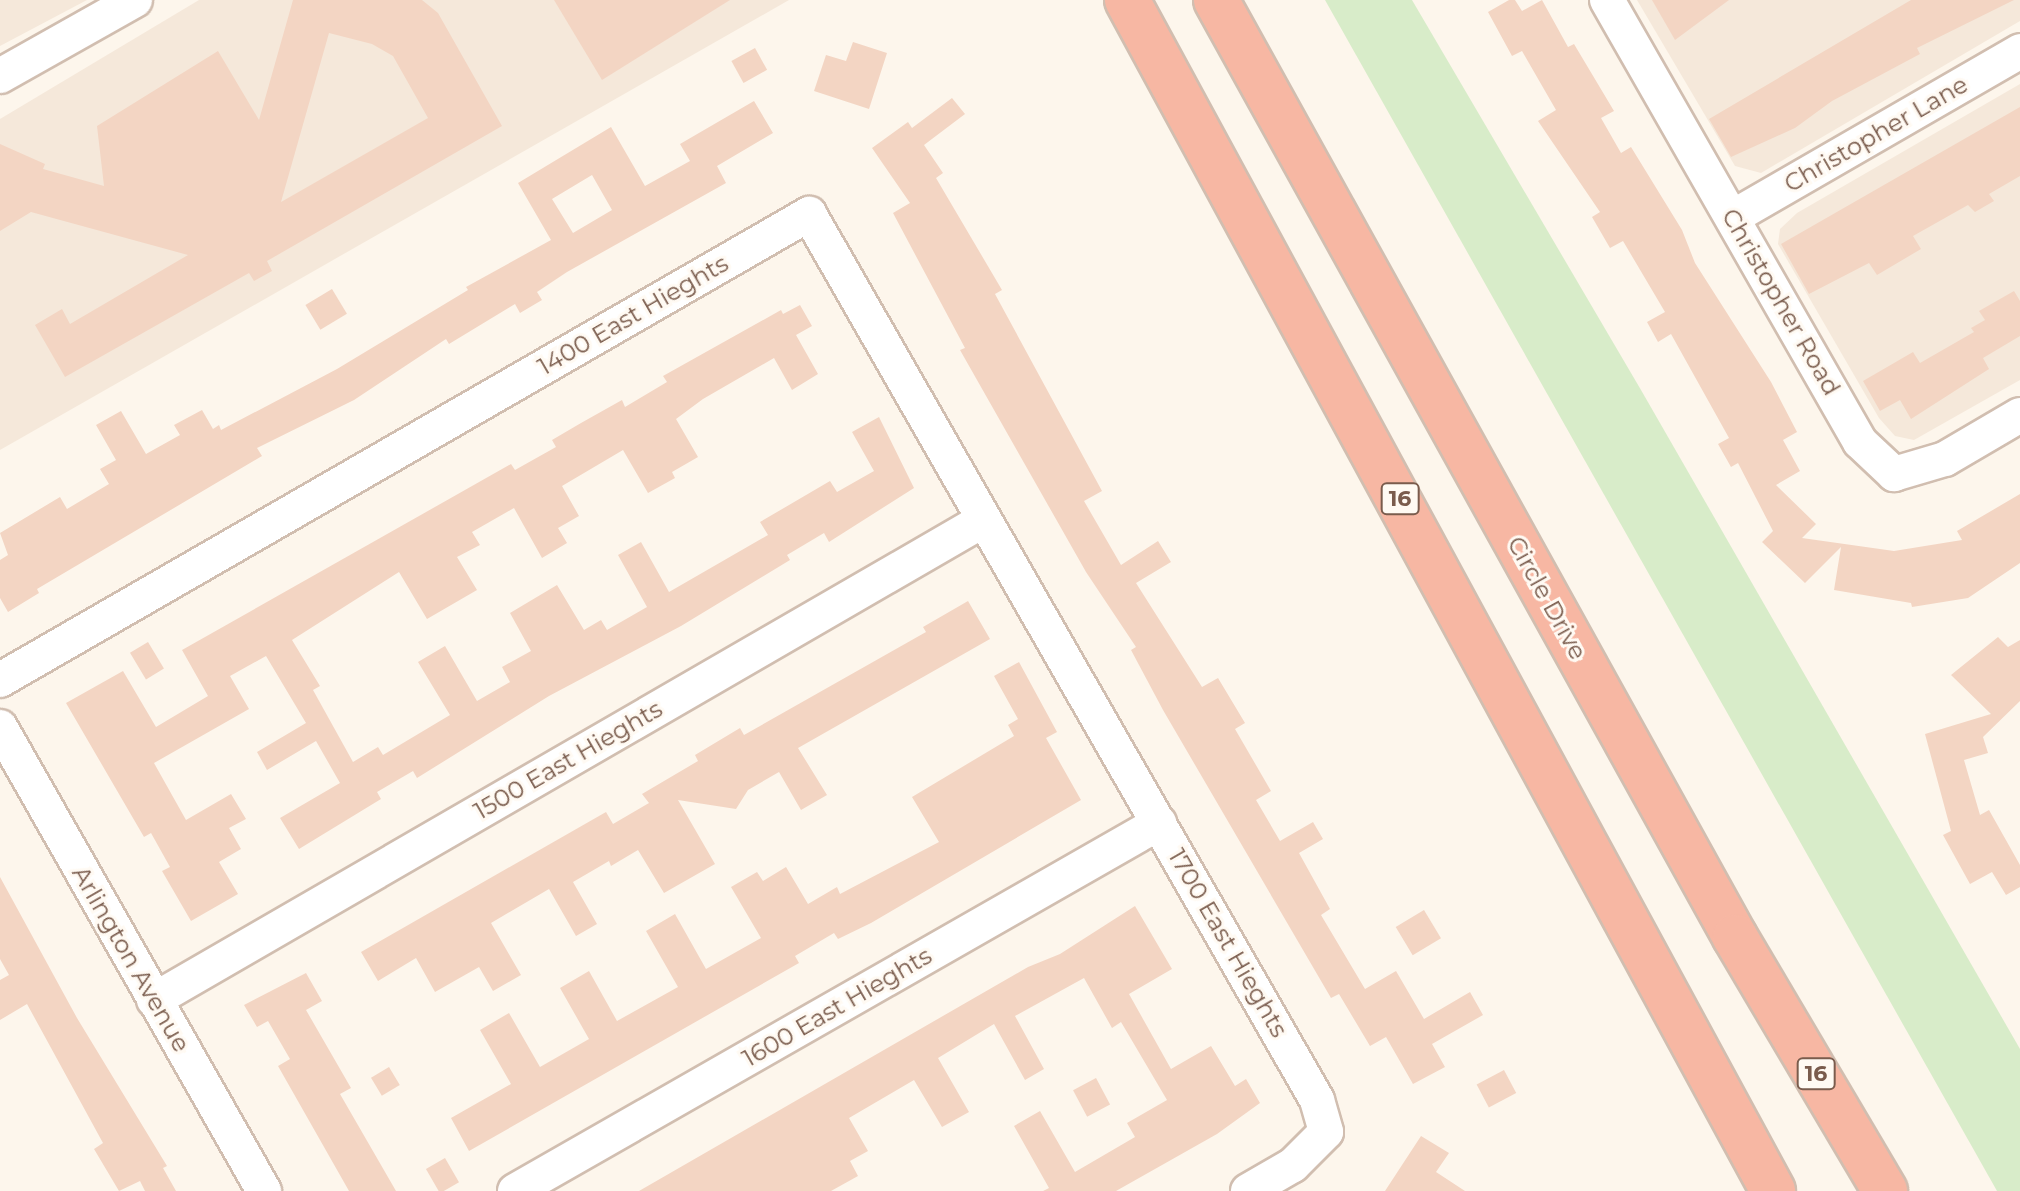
<!DOCTYPE html>
<style>
body{margin:0}
#map{position:relative;width:2020px;height:1191px;overflow:hidden;background:#fdf6ec;font-family:Montserrat,sans-serif}
div>[style]{position:absolute}
.residential>*{inset:0;background:#f5e8da}
.green>*{inset:0;background:#d8ecc9}
.building>*{inset:0;background:#f3d5c3;transform-origin:0 0}
.roads{filter:drop-shadow(2px 0 #d1beb0) drop-shadow(-2px 0 #d1beb0) drop-shadow(0 2px #d1beb0) drop-shadow(0 -2px #d1beb0)}
.minor>*{height:34px;margin:-17px;padding:0 17px;transform-origin:17px;border-radius:17px;background:#fff}
.highway>*{height:44px;margin:-22px;padding:0 22px;transform-origin:22px;border-radius:22px;background:#f7b7a3}
span{translate:-50% -50%;white-space:nowrap;text-align:center;line-height:1.15;-webkit-text-stroke:6px #fffaf3;paint-order:stroke}
.shield-label span{padding:2px 6px;background:#fffaf3;border:2px solid;border-radius:6px;-webkit-text-stroke-width:0}
.shield-label{font-size:22px;color:#7a5c4d;font-weight:700}
.street-label{font-size:24px;color:#7a5c4d}
</style>
<div id="map">
<div class="residential">
<i style="clip-path:polygon(0 0,87px 0,0 46px)"></i>
<i style="clip-path:polygon(199px 0,789px 0,0 450px,0 119px)"></i>
<i style="clip-path:polygon(1637px 0,2020px 0,2020px 21px,1761px 173px,1735px 166px)"></i>
<i style="clip-path:polygon(2020px 84px,2020px 380px,1914px 440px,1895px 436px,1879px 418px,1778px 244px,1780px 229px,1797px 213px)"></i>
</div>
<div class="green">
<i style="clip-path:polygon(1325px 0,1412px 0,1641px 390px,2020px 1049px,2020px 1191px,1997px 1191px)"></i>
</div>
<div class="building">
<i style="clip-path:polygon(evenodd,293px 0,422px 0,438px 13px,502px 126px,267px 261px,272px 271px,254px 281px,249px 273px,65px 377px,35px 325px,62px 309px,70px 324px,188px 255px,31px 212px,0 231px,0 144px,45px 164px,43px 169px,104px 186px,97px 126px,218px 51px,259px 120px,293px 0,329px 33px,372px 44px,393px 56px,428px 118px,281px 202px,329px 33px)"></i>
<i style="clip-path:polygon(554px 0,730px 0,602px 80px)"></i>
<i style="clip-path:polygon(1509px 0,1515px 0,1522px 11px,1542px 0,1568px 47px,1574px 44px,1614px 111px,1601px 118px,1621px 153px,1631px 147px,1682px 230px,1695px 263px,1771px 382px,1797px 432px,1783px 440px,1800px 471px,1776px 485px,1816px 524px,1802px 538px,1894px 551px,1962px 540px,1957px 531px,2020px 494px,2020px 563px,1968px 598px,1912px 607px,1911px 603px,1834px 590px,1841px 547px,1805px 583px,1762px 542px,1773px 531px,1738px 463px,1731px 467px,1718px 444px,1729px 438px,1671px 334px,1658px 342px,1647px 322px,1665px 312px,1623px 241px,1610px 248px,1592px 217px,1600px 212px,1538px 121px,1556px 110px,1522px 51px,1512px 56px,1488px 12px)"></i>
<i style="clip-path:polygon(1652px 0,1729px 0,1675px 40px)"></i>
<i style="clip-path:polygon(1911px 0,2014px 0,1917px 48px,1920px 54px,1832px 101px,1795px 128px,1731px 157px,1709px 119px)"></i>
<i style="clip-path:polygon(853px 42px,887px 53px,869px 109px,814px 91px,826px 55px,846px 61px)"></i>
<i style="left:755px;top:48px;width:25px;height:27px;rotate:61deg"></i>
<i style="clip-path:polygon(952px 98px,965px 114px,924px 145px,943px 173px,936px 178px,1002px 290px,995px 294px,1102px 491px,1084px 501px,1121px 565px,1158px 541px,1171px 562px,1136px 583px,1202px 687px,1218px 678px,1245px 723px,1235px 729px,1271px 791px,1256px 800px,1280px 841px,1313px 822px,1323px 839px,1299px 853px,1330px 909px,1321px 915px,1365px 989px,1396px 971px,1424px 1019px,1470px 992px,1483px 1015px,1432px 1044px,1445px 1067px,1413px 1084px,1386px 1037px,1370px 1046px,1339px 994px,1331px 998px,1163px 710px,1131px 650px,1136px 647px,1086px 572px,960px 350px,965px 348px,893px 213px,910px 203px,872px 148px,908px 122px,912px 128px)"></i>
<i style="clip-path:polygon(evenodd,754px 101px,773px 133px,717px 166px,726px 183px,567px 272px,537px 292px,542px 300px,520px 313px,515px 304px,449px 344px,446px 339px,354px 400px,257px 448px,262px 456px,37px 589px,39px 593px,8px 612px,0 598px,0 560px,8px 555px,0 533px,60px 497px,67px 509px,109px 484px,100px 469px,116px 460px,96px 425px,121px 411px,146px 454px,180px 435px,174px 425px,202px 410px,213px 429px,219px 425px,221px 430px,337px 369px,468px 290px,466px 287px,551px 240px,518px 183px,611px 127px,645px 186px,690px 161px,680px 144px,754px 101px,592px 175px,612px 210px,573px 233px,552px 199px,592px 175px)"></i>
<i style="clip-path:polygon(2020px 107px,2020px 176px,1989px 194px,1994px 201px,1975px 212px,1968px 205px,1913px 236px,1921px 249px,1877px 275px,1869px 263px,1809px 294px,1781px 244px)"></i>
<i style="left:332px;top:289px;width:29px;height:31px;rotate:59deg"></i>
<i style="clip-path:polygon(2014px 291px,2020px 301px,2020px 336px,1983px 358px,1989px 369px,1911px 419px,1900px 400px,1880px 411px,1863px 381px,1913px 352px,1920px 363px,1974px 332px,1971px 328px,1985px 320px,1979px 311px)"></i>
<i style="clip-path:polygon(800px 305px,812px 326px,796px 335px,818px 374px,792px 390px,774px 358px,703px 399px,676px 419px,698px 457px,672px 472px,675px 478px,648px 493px,623px 450px,562px 486px,579px 516px,558px 528px,567px 543px,542px 558px,514px 508px,472px 532px,480px 545px,457px 557px,477px 590px,427px 619px,399px 572px,292px 640px,320px 686px,313px 690px,353px 762px,378px 747px,383px 755px,450px 715px,418px 662px,445px 646px,477px 701px,510px 682px,502px 667px,531px 651px,510px 613px,557px 585px,584px 630px,601px 620px,607px 630px,647px 607px,618px 555px,641px 542px,669px 592px,768px 535px,760px 522px,830px 481px,837px 492px,874px 471px,852px 432px,879px 417px,914px 488px,829px 542px,824px 533px,787px 555px,790px 560px,681px 626px,549px 696px,417px 778px,413px 771px,377px 792px,381px 799px,299px 849px,280px 818px,340px 783px,316px 741px,267px 770px,257px 752px,306px 723px,266px 656px,230px 676px,249px 709px,154px 763px,186px 820px,231px 794px,246px 819px,229px 828px,241px 849px,219px 862px,238px 894px,191px 921px,162px 871px,170px 867px,151px 833px,144px 837px,66px 703px,123px 671px,156px 727px,208px 696px,182px 650px,511px 464px,515px 470px,556px 447px,552px 440px,581px 423px,622px 400px,625px 407px,667px 382px,663px 376px,781px 310px,783px 314px)"></i>
<i style="clip-path:polygon(968px 601px,990px 639px,798px 748px,827px 795px,801px 810px,779px 772px,748px 790px,736px 809px,678px 800px,715px 864px,664px 893px,638px 850px,611px 866px,609px 861px,573px 882px,597px 924px,576px 936px,549px 889px,491px 923px,521px 975px,493px 991px,479px 967px,435px 992px,416px 958px,378px 981px,361px 952px,606px 812px,613px 824px,649px 803px,642px 794px,698px 761px,695px 755px,740px 728px,744px 735px,926px 632px,923px 627px)"></i>
<i style="clip-path:polygon(1998px 637px,2008px 647px,2020px 640px,2020px 701px,1983px 737px,1988px 753px,1964px 760px,1980px 815px,1989px 810px,2020px 865px,2020px 887px,2006px 895px,1992px 872px,1970px 884px,1943px 835px,1951px 831px,1925px 734px,1991px 714px,1951px 675px)"></i>
<i style="left:148px;top:642px;width:31px;height:21px;rotate:59deg"></i>
<i style="clip-path:polygon(1019px 662px,1057px 732px,1046px 738px,1081px 800px,871px 923px,838px 939px,834px 933px,795px 956px,799px 963px,469px 1151px,451px 1118px,511px 1084px,480px 1030px,509px 1013px,540px 1067px,589px 1039px,560px 988px,589px 971px,617px 1021px,678px 987px,646px 931px,675px 914px,706px 969px,761px 938px,731px 887px,757px 872px,763px 881px,786px 867px,808px 904px,837px 887px,840px 894px,939px 842px,912px 797px,1014px 736px,1008px 725px,1018px 719px,994px 676px)"></i>
<i style="clip-path:polygon(0 877px,77px 1018px,167px 1166px,163px 1168px,176px 1191px,145px 1191px,140px 1181px,119px 1191px,94px 1149px,103px 1143px,27px 1004px,0 1020px,0 980px,9px 975px,0 959px)"></i>
<i style="clip-path:polygon(1135px 906px,1172px 969px,1129px 994px,1171px 1069px,1211px 1046px,1235px 1086px,1246px 1079px,1260px 1103px,1217px 1134px,1116px 1191px,1043px 1191px,1049px 1188px,1014px 1126px,1040px 1111px,1075px 1172px,1135px 1137px,1127px 1123px,1167px 1100px,1121px 1022px,1112px 1028px,1084px 978px,1015px 1016px,1044px 1069px,1025px 1080px,994px 1024px,938px 1058px,969px 1112px,942px 1127px,914px 1080px,849px 1118px,868px 1151px,850px 1161px,858px 1176px,831px 1191px,639px 1191px,1028px 967px,1060px 954px)"></i>
<i style="left:1424px;top:910px;width:33px;height:33px;rotate:59deg"></i>
<i style="clip-path:polygon(306px 973px,322px 1001px,306px 1010px,351px 1088px,340px 1094px,396px 1191px,349px 1191px,278px 1066px,290px 1059px,268px 1021px,257px 1027px,244px 1005px)"></i>
<i style="left:389px;top:1067px;width:21px;height:21px;rotate:59deg"></i>
<i style="left:1504px;top:1070px;width:26px;height:31px;rotate:62deg"></i>
<i style="left:1096px;top:1078px;width:30px;height:26px;rotate:62deg"></i>
<i style="clip-path:polygon(1421px 1136px,1449px 1153px,1436px 1172px,1465px 1191px,1385px 1191px)"></i>
<i style="left:445px;top:1158px;width:28px;height:22px;rotate:60deg"></i>
</div>
<div class="roads">
<div class="minor">
<i style="left:1607px;top:0;width:509px;rotate:60.21deg"></i>
<i style="left:1860px;top:442px;width:47px;rotate:43.3deg"></i>
<i style="left:1894px;top:474px;width:53px;rotate:-16.4deg"></i>
<i style="left:1945px;top:459px;width:87px;rotate:-30.4deg"></i>
<i style="left:0;top:76px;width:155px;rotate:-29.4deg"></i>
<i style="left:1733px;top:217px;width:332px;rotate:-30deg"></i>
<i style="left:0;top:680px;width:934px;rotate:-29.94deg"></i>
<i style="left:809px;top:214px;width:1021px;rotate:60.17deg"></i>
<i style="left:1317px;top:1100px;width:33px;rotate:74deg"></i>
<i style="left:1326px;top:1132px;width:47px;rotate:135deg"></i>
<i style="left:1293px;top:1165px;width:52px;rotate:150deg"></i>
<i style="left:0;top:727px;width:534px;rotate:60.36deg"></i>
<i style="left:154px;top:1000px;width:957px;rotate:-30.05deg"></i>
<i style="left:515px;top:1191px;width:742px;rotate:-29.74deg"></i>
</div>
<div class="highway">
<i style="left:1127px;top:0;width:1355px;rotate:61.52deg"></i>
<i style="left:1216px;top:0;width:1071px;rotate:61.02deg"></i>
<i style="left:1735px;top:937px;width:295px;rotate:59.4deg"></i>
</div>
</div>
<div class="shield-label">
<span style="left:1400px;top:499px">16</span>
<span style="left:1816px;top:1074px">16</span>
</div>
<div class="street-label">
<span style="left:1876px;top:134px;rotate:-30deg">Christopher Lane</span>
<span style="left:1781px;top:302px;rotate:60deg">Christopher Road</span>
<span style="left:633px;top:315px;rotate:-30deg">1400 East Hieghts</span>
<span style="left:1547px;top:598px;rotate:61deg">Circle Drive</span>
<span style="left:568px;top:760px;rotate:-30deg">1500 East Hieghts</span>
<span style="left:1228px;top:943px;rotate:60deg">1700 East Hieghts</span>
<span style="left:131px;top:959px;rotate:60deg">Arlington Avenue</span>
<span style="left:837px;top:1007px;rotate:-30deg">1600 East Hieghts</span>
</div>
</div>
